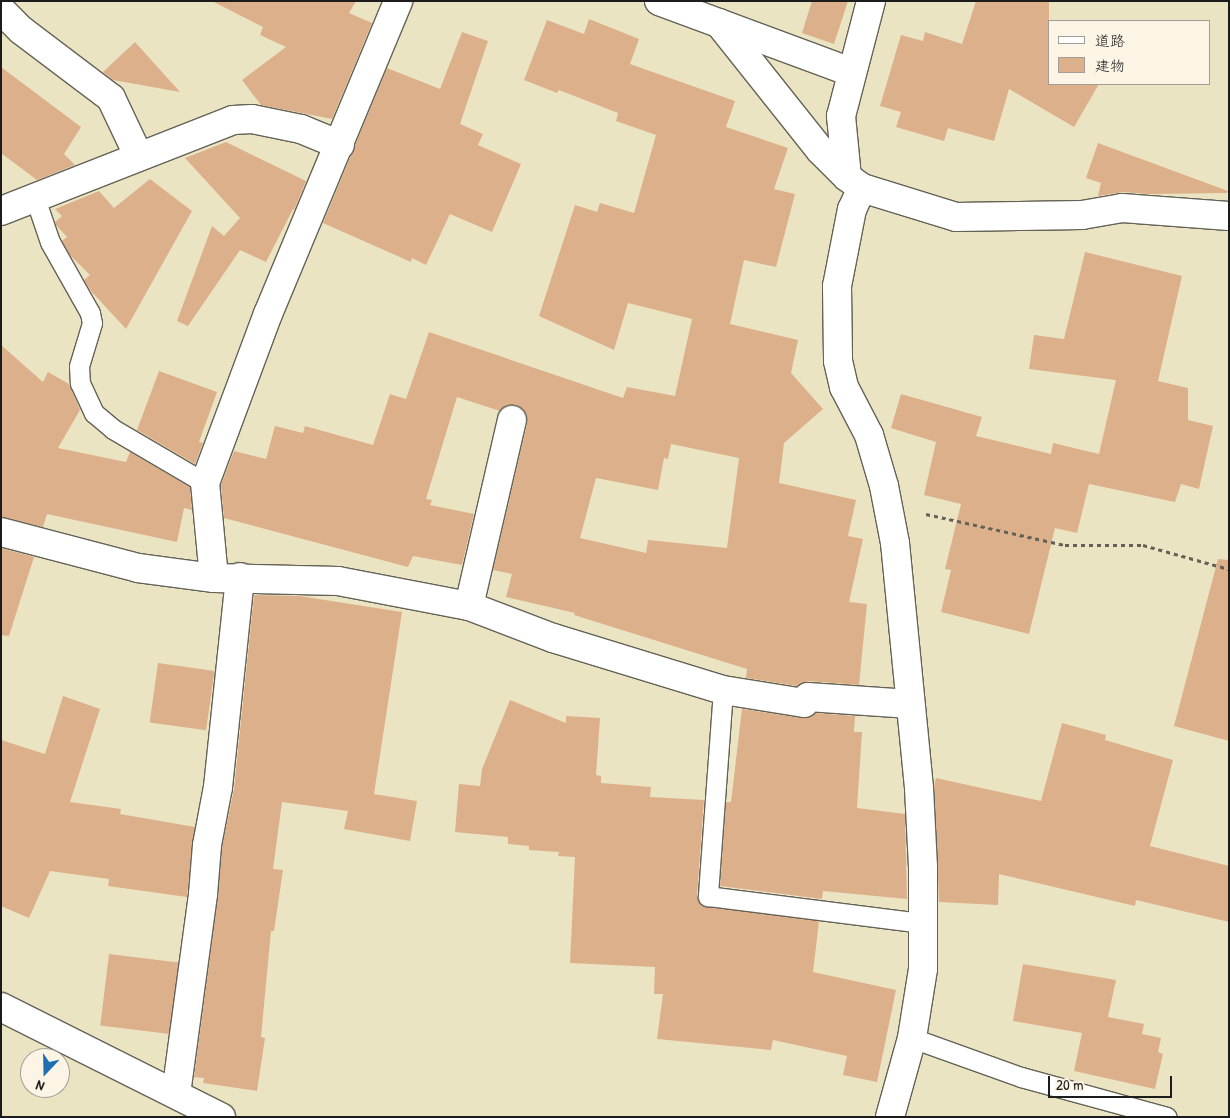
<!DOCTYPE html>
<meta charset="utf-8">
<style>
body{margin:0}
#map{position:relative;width:1230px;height:1118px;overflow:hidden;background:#ebe4c3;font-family:"Patrick Hand","Klee One",sans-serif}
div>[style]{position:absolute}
.building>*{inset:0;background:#ddb08c;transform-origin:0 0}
.path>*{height:3px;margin-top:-1.5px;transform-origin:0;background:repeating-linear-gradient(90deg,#646256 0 4px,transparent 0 8px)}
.roads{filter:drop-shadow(1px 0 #646256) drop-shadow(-1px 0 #646256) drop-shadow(0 1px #646256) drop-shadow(0 -1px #646256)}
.lane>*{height:19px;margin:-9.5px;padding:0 9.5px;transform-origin:9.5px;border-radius:9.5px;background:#fff}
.street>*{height:28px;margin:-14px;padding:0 14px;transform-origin:14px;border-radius:14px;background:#fff}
span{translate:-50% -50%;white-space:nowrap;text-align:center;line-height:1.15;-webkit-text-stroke:4.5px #fcf5e5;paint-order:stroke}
.frame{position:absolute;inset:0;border:2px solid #1c1c1c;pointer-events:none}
.legend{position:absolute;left:1048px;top:20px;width:162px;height:65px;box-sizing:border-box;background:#fcf5e5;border:1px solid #a29e95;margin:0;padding:6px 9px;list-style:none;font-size:15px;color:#1c1c1c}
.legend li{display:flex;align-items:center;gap:10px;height:25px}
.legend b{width:25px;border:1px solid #a29e95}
.north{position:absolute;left:20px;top:1048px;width:50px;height:50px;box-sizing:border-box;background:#fcf5e5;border:1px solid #a29e95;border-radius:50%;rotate:201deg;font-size:14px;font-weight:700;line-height:20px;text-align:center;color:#1c1c1c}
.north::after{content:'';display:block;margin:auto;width:18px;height:22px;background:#1f6fb2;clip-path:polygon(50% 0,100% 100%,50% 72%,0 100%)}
.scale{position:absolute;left:1048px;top:1076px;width:124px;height:22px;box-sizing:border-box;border:2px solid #1c1c1c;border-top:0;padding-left:6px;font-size:15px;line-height:18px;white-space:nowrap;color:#1c1c1c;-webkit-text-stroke:4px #fcf5e5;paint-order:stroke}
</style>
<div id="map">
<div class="building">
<i style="clip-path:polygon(212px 1px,356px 1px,349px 13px,372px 23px,332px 119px,261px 105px,242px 80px,286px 47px,260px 35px,263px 27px)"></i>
<i style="clip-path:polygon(812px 1px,848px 1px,834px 44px,802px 33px)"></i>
<i style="clip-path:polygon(976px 1px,1049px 1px,1049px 84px,1099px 84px,1074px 127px,1009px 89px,994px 141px,948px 128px,944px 141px,896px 127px,901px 112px,880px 106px,901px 35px,923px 41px,925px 32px,962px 44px)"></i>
<i style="clip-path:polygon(evenodd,589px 19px,639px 39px,630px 64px,735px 101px,726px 127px,788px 148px,774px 189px,795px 194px,776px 267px,744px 260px,730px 324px,798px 340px,791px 373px,823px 409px,784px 443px,779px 483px,856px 500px,848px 536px,863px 539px,849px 602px,867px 604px,859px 685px,809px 681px,797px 686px,746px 678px,747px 669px,574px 615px,575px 613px,506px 597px,512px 574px,493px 570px,527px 424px,527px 415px,523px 409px,516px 405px,507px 405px,500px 411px,457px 397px,426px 499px,432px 500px,430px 505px,474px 514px,462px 565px,413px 556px,408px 567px,224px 518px,221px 485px,234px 451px,266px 459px,275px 426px,303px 433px,305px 426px,373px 445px,390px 394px,406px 399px,429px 332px,623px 398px,627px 387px,675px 396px,692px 319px,628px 303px,614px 350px,539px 316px,575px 205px,597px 212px,600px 203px,634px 213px,656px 135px,616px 121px,618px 113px,559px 90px,557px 93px,524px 80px,547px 20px,584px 34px,589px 19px,671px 444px,739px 458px,727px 548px,648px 540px,646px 553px,580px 538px,596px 478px,658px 490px,664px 458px,668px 459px,671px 444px)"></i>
<i style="clip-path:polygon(462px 32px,488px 41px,460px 124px,483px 134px,478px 145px,521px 164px,492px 232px,450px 214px,426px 265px,412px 258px,411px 262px,323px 223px,387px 68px,440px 89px)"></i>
<i style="clip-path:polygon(135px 42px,180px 92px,113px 80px,103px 72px)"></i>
<i style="clip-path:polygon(1px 67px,81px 127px,64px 154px,75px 165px,37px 180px,1px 153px)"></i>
<i style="clip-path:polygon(226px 142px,306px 181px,294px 210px,293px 209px,266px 262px,240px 250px,188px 326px,177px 321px,212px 226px,224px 236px,240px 218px,185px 158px)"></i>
<i style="clip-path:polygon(1098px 143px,1228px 191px,1227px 193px,1149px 194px,1123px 192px,1098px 196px,1101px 183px,1086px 178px)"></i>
<i style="clip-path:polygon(150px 179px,192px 211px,126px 329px,91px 291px,84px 280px,90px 275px,69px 254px,62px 241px,67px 237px,56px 225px,55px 222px,62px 216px,55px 209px,99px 191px,114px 208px)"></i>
<i style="clip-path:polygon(1085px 252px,1182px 276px,1158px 381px,1188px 388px,1188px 420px,1213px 426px,1199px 489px,1181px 484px,1175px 502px,1089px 484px,1077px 533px,1055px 528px,1029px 634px,941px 612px,951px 570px,945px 569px,961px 504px,924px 495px,936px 442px,891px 428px,901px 394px,982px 417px,976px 436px,1051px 454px,1053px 443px,1099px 454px,1116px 380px,1029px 369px,1034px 335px,1064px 339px)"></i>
<i style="clip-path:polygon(1px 345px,43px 382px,48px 372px,69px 384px,80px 410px,58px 448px,126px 462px,130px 452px,190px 487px,192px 510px,184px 508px,177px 542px,47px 514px,43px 527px,1px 517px)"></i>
<i style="clip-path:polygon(159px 371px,217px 392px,199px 442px,203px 443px,195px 464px,137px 430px)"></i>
<i style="clip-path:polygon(1px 548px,34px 557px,9px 636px,1px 635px)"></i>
<i style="clip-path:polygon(1218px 559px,1229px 560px,1229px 741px,1174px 726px)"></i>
<i style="clip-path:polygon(254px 595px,299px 596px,402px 612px,374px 794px,417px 801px,410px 841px,344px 829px,348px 811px,282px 802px,273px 869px,283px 870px,274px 931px,271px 931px,261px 1037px,265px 1038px,257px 1091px,203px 1083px,204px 1078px,194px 1077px,218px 896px,222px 847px,234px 789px)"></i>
<i style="left:158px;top:663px;width:57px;height:60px;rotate:8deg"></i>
<i style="clip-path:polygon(63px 696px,100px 709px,70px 802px,121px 809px,120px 814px,195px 827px,187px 897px,108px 886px,109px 879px,50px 871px,29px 918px,1px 906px,1px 740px,45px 754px)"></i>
<i style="clip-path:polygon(510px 700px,566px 723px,566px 716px,600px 718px,596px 775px,601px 776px,601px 783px,651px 787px,650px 797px,704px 800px,697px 895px,701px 905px,819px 921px,813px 972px,896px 990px,877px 1082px,843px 1075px,847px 1056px,773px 1040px,771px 1050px,657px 1039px,663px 994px,654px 994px,655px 967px,570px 963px,575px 857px,558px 856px,559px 852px,529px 850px,529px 846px,508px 844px,508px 837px,455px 832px,459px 784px,480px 786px,482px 769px)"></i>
<i style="clip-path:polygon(742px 709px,802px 718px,810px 717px,815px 713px,855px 716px,854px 732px,862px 732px,857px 808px,905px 814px,907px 899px,823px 891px,822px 899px,720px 886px,726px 802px,731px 802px)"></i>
<i style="clip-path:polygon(1062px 723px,1106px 735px,1105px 740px,1173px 760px,1150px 846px,1229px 866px,1229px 922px,1136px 900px,1135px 906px,999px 874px,998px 905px,939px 902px,934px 786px,936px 778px,1041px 801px)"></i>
<i style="left:109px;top:954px;width:70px;height:72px;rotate:7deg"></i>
<i style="clip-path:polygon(1023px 964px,1116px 980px,1108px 1017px,1144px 1024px,1142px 1034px,1161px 1038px,1158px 1052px,1163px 1054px,1155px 1089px,1074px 1071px,1082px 1033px,1013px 1021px)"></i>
</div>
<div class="path">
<i style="left:926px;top:514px;width:142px;rotate:12.6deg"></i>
<i style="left:1065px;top:545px;width:78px"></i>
<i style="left:1143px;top:545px;width:89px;rotate:15.6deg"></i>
</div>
<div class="roads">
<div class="lane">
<i style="left:35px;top:198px;width:46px;rotate:71.2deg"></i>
<i style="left:50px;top:242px;width:81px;rotate:60.6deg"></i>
<i style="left:90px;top:313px;width:10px;rotate:79deg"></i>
<i style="left:92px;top:323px;width:45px;rotate:106.8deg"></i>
<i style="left:79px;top:366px;width:17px;rotate:87deg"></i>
<i style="left:80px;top:383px;width:33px;rotate:65deg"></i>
<i style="left:94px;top:413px;width:25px;rotate:40deg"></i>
<i style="left:113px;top:429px;width:107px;rotate:30.4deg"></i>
<i style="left:723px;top:690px;width:207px;rotate:94.2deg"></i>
<i style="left:708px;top:896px;width:217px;rotate:7.2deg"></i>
<i style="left:912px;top:1038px;width:116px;rotate:19.7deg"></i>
<i style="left:1021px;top:1077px;width:151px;rotate:15.3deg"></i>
</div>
<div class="street">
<i style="left:659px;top:1px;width:205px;rotate:20.3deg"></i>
<i style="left:871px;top:1px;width:119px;rotate:104.6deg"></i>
<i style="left:841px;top:116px;width:61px;rotate:84.4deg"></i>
<i style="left:847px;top:177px;width:19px;rotate:36deg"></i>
<i style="left:862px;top:188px;width:98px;rotate:17.1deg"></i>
<i style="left:956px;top:217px;width:126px;rotate:-0.9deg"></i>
<i style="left:1082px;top:215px;width:41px;rotate:-9.9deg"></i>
<i style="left:1122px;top:208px;width:107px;rotate:4.3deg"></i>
<i style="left:1px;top:10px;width:28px;rotate:45deg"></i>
<i style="left:21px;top:30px;width:113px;rotate:37.1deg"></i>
<i style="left:111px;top:98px;width:65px;rotate:64.6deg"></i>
<i style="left:719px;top:23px;width:162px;rotate:51.5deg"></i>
<i style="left:820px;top:150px;width:38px;rotate:45deg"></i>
<i style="left:862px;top:188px;width:23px;rotate:115deg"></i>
<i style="left:852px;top:209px;width:78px;rotate:101deg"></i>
<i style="left:837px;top:286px;width:75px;rotate:89.2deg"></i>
<i style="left:838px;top:361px;width:27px;rotate:77deg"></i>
<i style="left:844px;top:387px;width:54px;rotate:62.5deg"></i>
<i style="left:869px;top:435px;width:53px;rotate:73.6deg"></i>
<i style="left:884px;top:486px;width:58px;rotate:79.1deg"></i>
<i style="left:895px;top:543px;width:246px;rotate:84.4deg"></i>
<i style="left:919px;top:788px;width:79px;rotate:87.1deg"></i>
<i style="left:923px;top:867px;width:102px;rotate:90deg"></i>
<i style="left:923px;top:969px;width:70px;rotate:99.1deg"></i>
<i style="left:912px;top:1038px;width:82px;rotate:105.6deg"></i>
<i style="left:1px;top:211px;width:249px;rotate:-21.4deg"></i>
<i style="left:233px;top:120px;width:19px;rotate:-3deg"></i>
<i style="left:252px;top:119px;width:50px;rotate:11.5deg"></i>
<i style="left:301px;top:129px;width:42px;rotate:22.3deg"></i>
<i style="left:1px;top:532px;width:142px;rotate:14.7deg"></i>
<i style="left:138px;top:568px;width:77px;rotate:7.5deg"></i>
<i style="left:214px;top:578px;width:124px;rotate:1.4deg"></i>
<i style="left:338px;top:581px;width:133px;rotate:10.8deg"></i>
<i style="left:469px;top:606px;width:90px;rotate:20.9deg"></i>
<i style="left:553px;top:638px;width:178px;rotate:17deg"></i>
<i style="left:723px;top:690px;width:82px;rotate:9.1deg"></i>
<i style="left:804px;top:703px;width:7px;rotate:-56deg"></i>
<i style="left:808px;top:697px;width:102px;rotate:3.9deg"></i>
<i style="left:214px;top:578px;width:95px;rotate:-95.4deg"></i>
<i style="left:205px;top:483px;width:180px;rotate:-69.6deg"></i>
<i style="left:268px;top:314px;width:339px;rotate:-67.4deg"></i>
<i style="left:469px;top:606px;width:191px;rotate:-77deg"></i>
<i style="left:1px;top:1007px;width:246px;rotate:26.6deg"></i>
<i style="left:176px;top:1094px;width:202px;rotate:-82.3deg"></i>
<i style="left:203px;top:894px;width:49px;rotate:-85.3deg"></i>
<i style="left:207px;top:845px;width:59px;rotate:-79.3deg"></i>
<i style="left:218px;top:787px;width:211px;rotate:-84deg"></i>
</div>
</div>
<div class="frame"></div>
<ul class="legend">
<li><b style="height:6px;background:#fff"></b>道路</li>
<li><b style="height:14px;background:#ddb08c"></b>建物</li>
</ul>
<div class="north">N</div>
<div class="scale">20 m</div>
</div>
